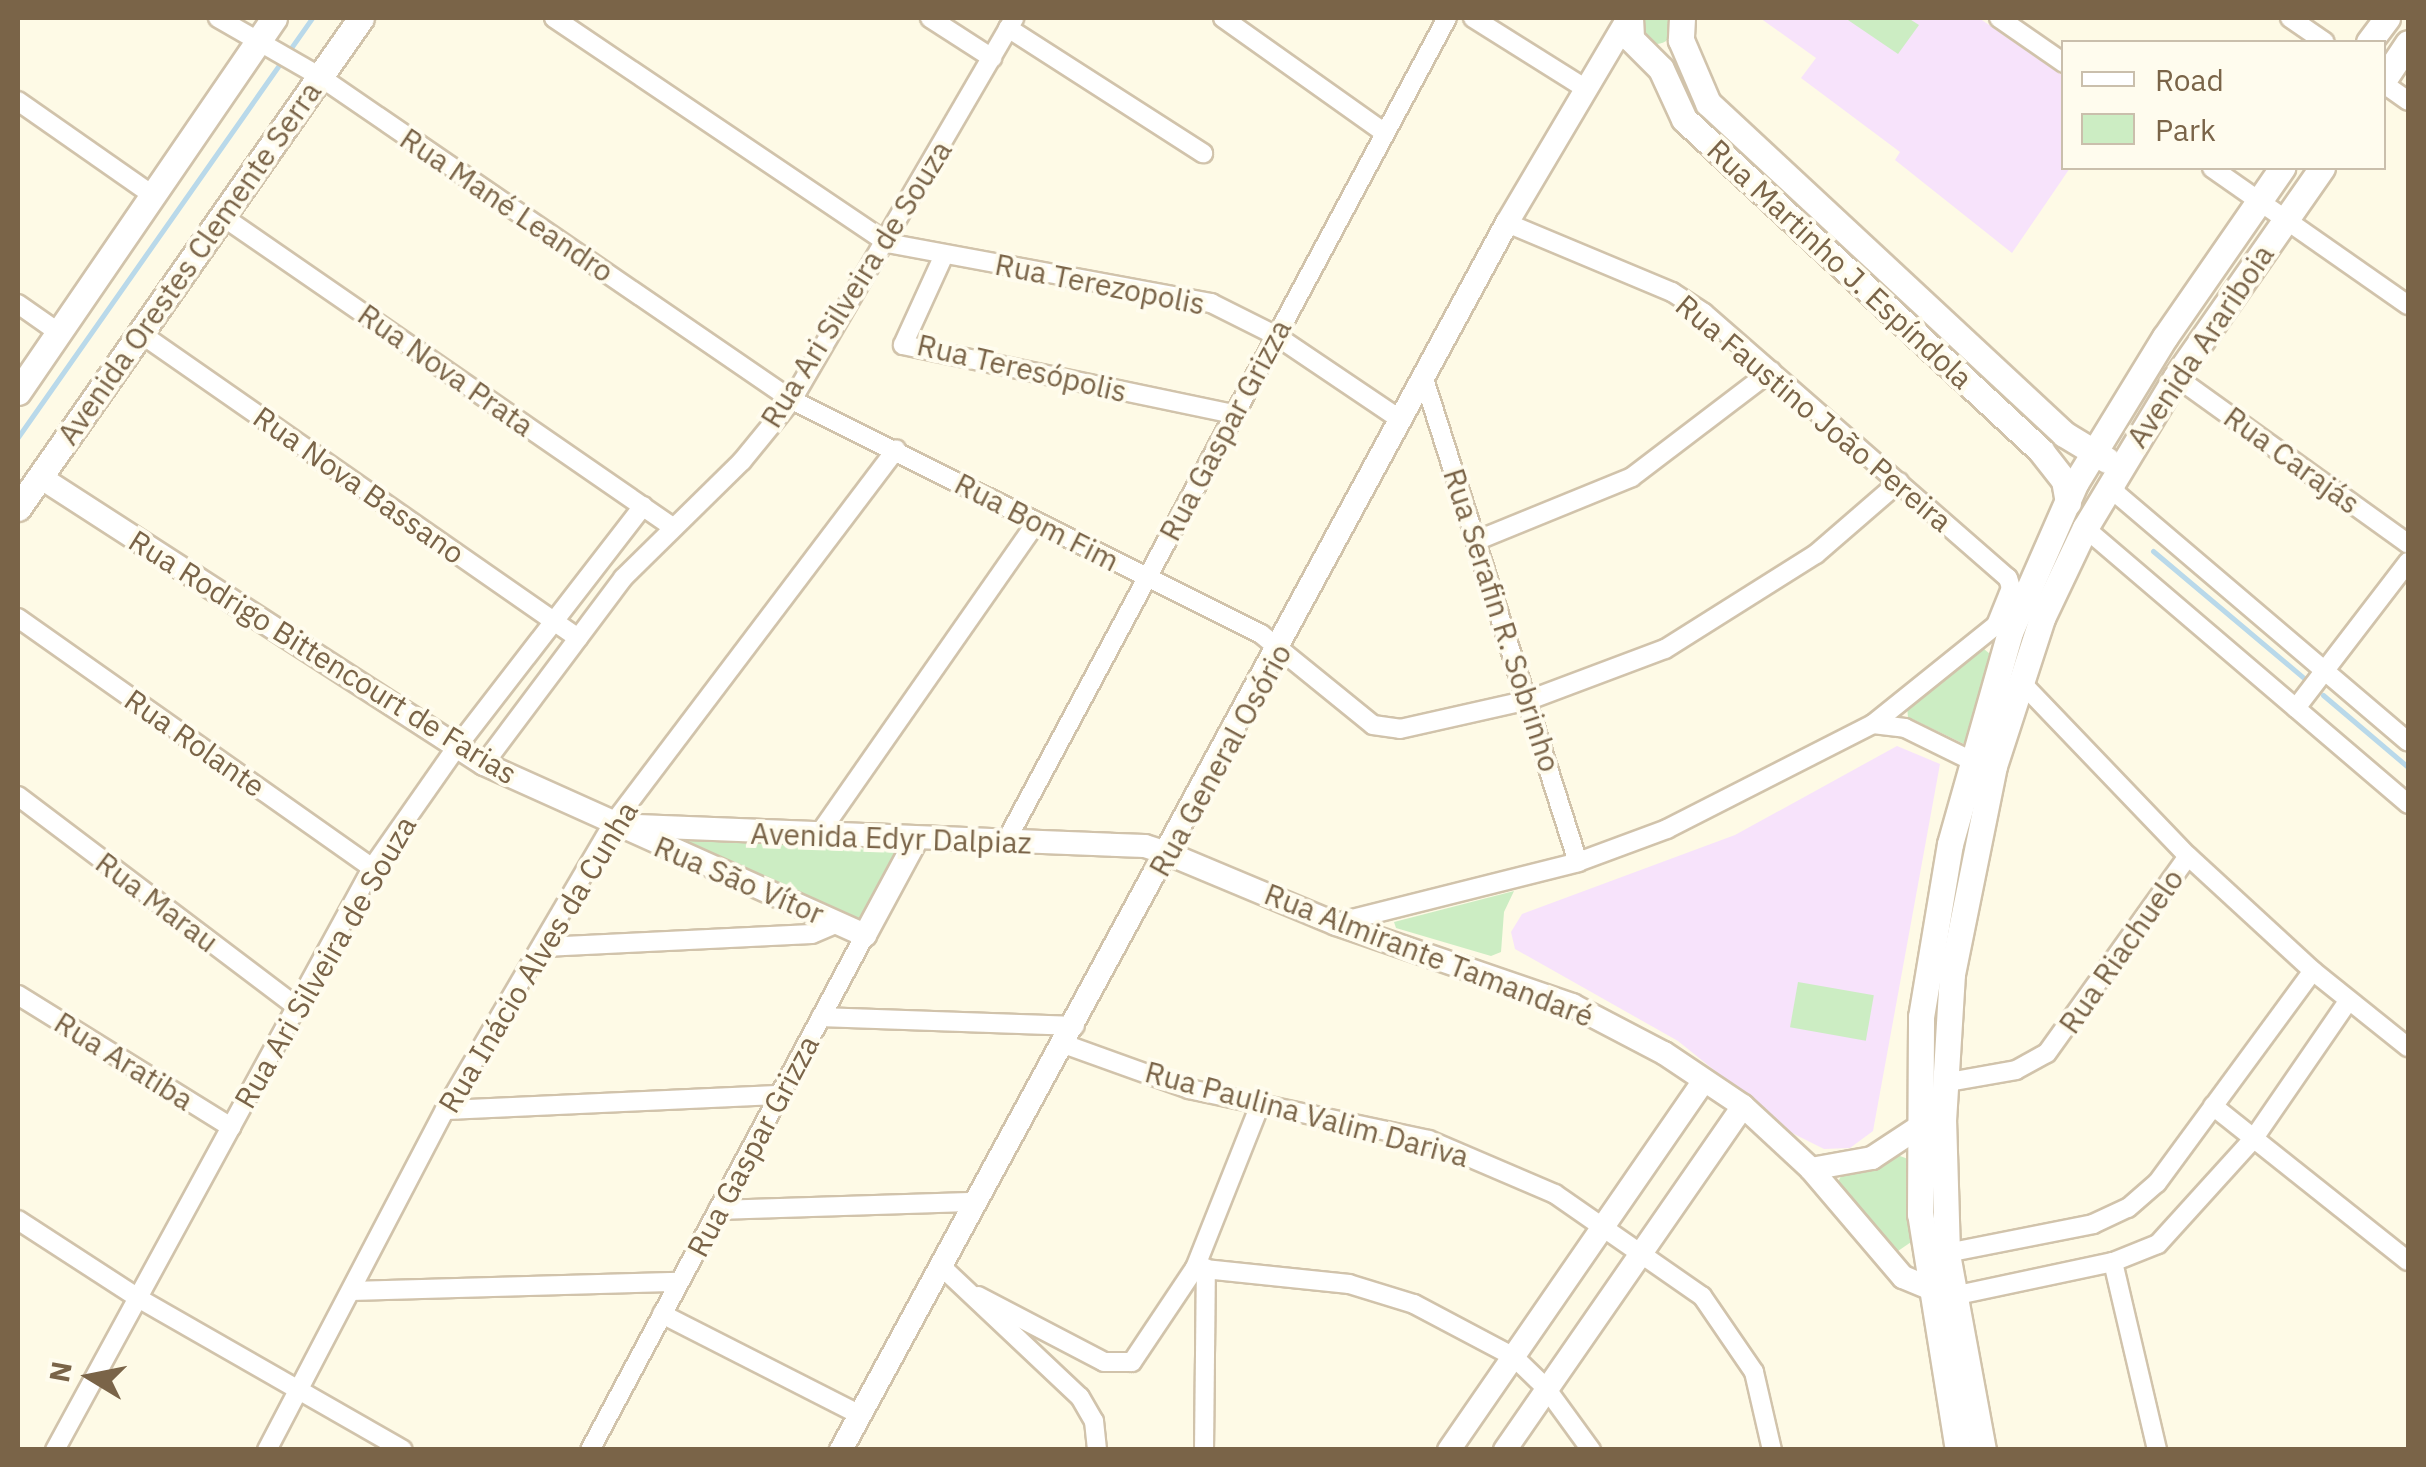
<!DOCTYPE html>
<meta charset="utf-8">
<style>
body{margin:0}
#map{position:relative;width:2426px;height:1467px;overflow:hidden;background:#fefae6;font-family:"IBM Plex Sans",sans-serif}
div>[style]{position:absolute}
.education>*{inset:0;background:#f7e3fb}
.green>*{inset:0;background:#ccedc3;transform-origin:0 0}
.round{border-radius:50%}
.stream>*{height:5px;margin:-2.5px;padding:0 2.5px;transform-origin:2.5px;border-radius:2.5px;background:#b9d9ea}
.roads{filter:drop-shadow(2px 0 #d1c3ab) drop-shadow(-2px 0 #d1c3ab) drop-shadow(0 2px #d1c3ab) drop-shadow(0 -2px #d1c3ab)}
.minor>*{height:18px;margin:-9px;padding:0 9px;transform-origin:9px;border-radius:9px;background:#fff}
.tertiary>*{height:22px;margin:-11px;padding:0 11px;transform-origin:11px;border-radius:11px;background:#fff}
.secondary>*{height:25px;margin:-12.5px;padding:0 12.5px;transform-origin:12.5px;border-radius:12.5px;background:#fff}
span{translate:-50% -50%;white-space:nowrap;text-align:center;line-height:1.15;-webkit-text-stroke:8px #fffcee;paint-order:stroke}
.street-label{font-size:30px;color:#7a6448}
.frame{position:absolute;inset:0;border:20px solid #7a6448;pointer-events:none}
.legend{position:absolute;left:2061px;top:40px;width:325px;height:130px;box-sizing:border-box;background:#fffcee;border:2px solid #cabfac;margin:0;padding:12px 18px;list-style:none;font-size:30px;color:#7a6448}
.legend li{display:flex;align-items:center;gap:20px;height:50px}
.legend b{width:50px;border:2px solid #cabfac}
.north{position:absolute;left:40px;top:1327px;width:100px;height:100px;-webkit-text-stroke:8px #fffcee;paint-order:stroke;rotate:280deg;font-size:28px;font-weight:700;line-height:40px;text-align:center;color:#7a6448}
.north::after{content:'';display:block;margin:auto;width:35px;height:45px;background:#7a6448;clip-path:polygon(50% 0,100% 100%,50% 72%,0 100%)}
</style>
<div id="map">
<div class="education">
<i style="clip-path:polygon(1760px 18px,1979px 18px,2063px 76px,2064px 168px,2070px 168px,2012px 253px,1895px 160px,1900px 152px,1801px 78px,1816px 58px)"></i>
<i style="clip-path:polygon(1897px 746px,1940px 764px,1873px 1131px,1850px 1148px,1824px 1149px,1792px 1133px,1678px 1041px,1515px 949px,1511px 932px,1522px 914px,1735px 835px)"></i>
</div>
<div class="green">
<i class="round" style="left:1642px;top:14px;width:30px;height:30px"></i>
<i style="clip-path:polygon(1845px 18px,1908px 18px,1919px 25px,1898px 54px)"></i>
<i style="clip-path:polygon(1984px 649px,1990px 654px,1964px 744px,1908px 717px,1907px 707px)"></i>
<i style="clip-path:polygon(659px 838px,903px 848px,859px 923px)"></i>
<i style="clip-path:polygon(1514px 891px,1504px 912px,1501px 952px,1491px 956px,1396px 928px,1394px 922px)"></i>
<i style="left:1798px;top:982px;width:77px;height:46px;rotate:10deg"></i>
<i style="clip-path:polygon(1892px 1153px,1908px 1159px,1910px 1167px,1914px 1240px,1898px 1251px,1836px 1186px,1841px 1176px)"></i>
</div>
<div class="stream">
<i style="left:1674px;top:65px;width:39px;rotate:61deg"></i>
<i style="left:18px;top:437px;width:512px;rotate:-54.94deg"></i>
<i style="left:2153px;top:551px;width:197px;rotate:40.1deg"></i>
<i style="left:2323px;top:695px;width:111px;rotate:40.3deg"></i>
</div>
<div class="roads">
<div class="minor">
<i style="left:218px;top:18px;width:116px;rotate:29.9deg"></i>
<i style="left:319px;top:76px;width:573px;rotate:34.41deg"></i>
<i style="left:792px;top:400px;width:524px;rotate:26.52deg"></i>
<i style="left:1261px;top:634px;width:144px;rotate:39.1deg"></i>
<i style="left:1373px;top:725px;width:27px;rotate:8deg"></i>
<i style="left:1400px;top:729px;width:132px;rotate:-12.7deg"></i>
<i style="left:1529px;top:700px;width:145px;rotate:-20.6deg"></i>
<i style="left:1665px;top:649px;width:178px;rotate:-32.2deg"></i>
<i style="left:1816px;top:554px;width:110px;rotate:-40.9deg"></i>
<i style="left:554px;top:18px;width:402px;rotate:34deg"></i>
<i style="left:887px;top:243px;width:330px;rotate:10.5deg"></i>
<i style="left:1211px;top:303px;width:72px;rotate:26.6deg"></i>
<i style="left:1275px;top:335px;width:152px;rotate:34deg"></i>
<i style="left:930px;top:18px;width:74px;rotate:32.8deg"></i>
<i style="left:1223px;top:18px;width:195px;rotate:35.4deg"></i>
<i style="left:1473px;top:18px;width:130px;rotate:32.1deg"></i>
<i style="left:1999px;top:18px;width:79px;rotate:34.7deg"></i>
<i style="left:2290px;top:18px;width:42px;rotate:34.4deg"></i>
<i style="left:1008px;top:28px;width:232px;rotate:32.7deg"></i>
<i style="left:2384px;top:84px;width:29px;rotate:35deg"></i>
<i style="left:18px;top:101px;width:164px;rotate:35deg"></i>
<i style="left:2212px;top:168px;width:239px;rotate:35deg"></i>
<i style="left:222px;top:216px;width:546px;rotate:34.62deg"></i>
<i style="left:1507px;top:223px;width:179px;rotate:22.7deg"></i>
<i style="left:1672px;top:292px;width:38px;rotate:33deg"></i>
<i style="left:1704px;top:313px;width:403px;rotate:41.1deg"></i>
<i style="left:2008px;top:578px;width:10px;rotate:73deg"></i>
<i style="left:2011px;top:588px;width:40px;rotate:112deg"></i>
<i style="left:944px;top:255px;width:99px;rotate:114.5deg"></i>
<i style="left:903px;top:345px;width:337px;rotate:11.8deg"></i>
<i style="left:18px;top:304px;width:49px;rotate:35deg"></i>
<i style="left:140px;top:333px;width:534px;rotate:34.85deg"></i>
<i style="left:2176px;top:377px;width:286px;rotate:35.7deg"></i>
<i style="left:1424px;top:379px;width:507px;rotate:72.32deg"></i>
<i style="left:2112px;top:479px;width:16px;rotate:72deg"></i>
<i style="left:2117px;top:494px;width:382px;rotate:40.4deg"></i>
<i style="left:2085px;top:528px;width:425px;rotate:40.5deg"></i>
<i style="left:1478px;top:540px;width:166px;rotate:-22.2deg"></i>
<i style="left:1632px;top:477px;width:175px;rotate:-37.3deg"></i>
<i style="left:18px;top:618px;width:433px;rotate:35.2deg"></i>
<i style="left:2019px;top:680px;width:244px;rotate:46.2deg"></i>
<i style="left:2188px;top:856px;width:170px;rotate:42.6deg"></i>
<i style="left:2313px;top:971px;width:122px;rotate:38.7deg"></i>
<i style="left:2296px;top:708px;width:184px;rotate:-52.5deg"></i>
<i style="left:1873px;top:724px;width:32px;rotate:7deg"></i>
<i style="left:1905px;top:728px;width:77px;rotate:26.2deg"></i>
<i style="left:484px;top:764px;width:232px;rotate:-53.2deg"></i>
<i style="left:623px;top:578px;width:167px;rotate:-44.5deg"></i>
<i style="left:742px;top:461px;width:79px;rotate:-50.7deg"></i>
<i style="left:792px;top:400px;width:442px;rotate:-59.8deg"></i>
<i style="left:18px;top:796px;width:350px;rotate:37.1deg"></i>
<i style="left:817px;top:837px;width:381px;rotate:-55.1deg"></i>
<i style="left:1005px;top:843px;width:936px;rotate:-61.82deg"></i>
<i style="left:1336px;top:923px;width:250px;rotate:-14.1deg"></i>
<i style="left:1578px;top:862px;width:95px;rotate:-20.3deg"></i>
<i style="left:1667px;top:829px;width:231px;rotate:-27deg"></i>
<i style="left:1873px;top:724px;width:158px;rotate:-38.8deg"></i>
<i style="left:1996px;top:625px;width:16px;rotate:27deg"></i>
<i style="left:544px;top:947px;width:268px;rotate:-2.8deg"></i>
<i style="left:812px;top:934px;width:28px;rotate:-23deg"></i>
<i style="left:18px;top:995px;width:251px;rotate:31.8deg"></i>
<i style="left:821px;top:1017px;width:254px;rotate:2deg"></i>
<i style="left:1064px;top:1044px;width:133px;rotate:19.8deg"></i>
<i style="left:1189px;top:1089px;width:245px;rotate:12deg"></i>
<i style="left:1429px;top:1140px;width:137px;rotate:23.2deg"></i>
<i style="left:1555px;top:1194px;width:179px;rotate:34.8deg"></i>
<i style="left:1702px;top:1296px;width:92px;rotate:55.6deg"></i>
<i style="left:1754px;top:1372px;width:80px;rotate:77deg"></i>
<i style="left:1943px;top:1083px;width:74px;rotate:-10.1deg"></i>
<i style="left:2016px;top:1070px;width:35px;rotate:-29deg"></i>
<i style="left:2047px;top:1053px;width:242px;rotate:-54.4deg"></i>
<i style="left:2213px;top:1106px;width:249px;rotate:38.5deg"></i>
<i style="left:445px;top:1110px;width:334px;rotate:-2.6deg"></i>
<i style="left:718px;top:1210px;width:258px;rotate:-1.8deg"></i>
<i style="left:18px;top:1220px;width:143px;rotate:33deg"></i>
<i style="left:138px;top:1298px;width:305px;rotate:29.8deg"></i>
<i style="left:1947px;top:1253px;width:149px;rotate:-11.2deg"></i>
<i style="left:2093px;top:1224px;width:38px;rotate:-25deg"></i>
<i style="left:2128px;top:1208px;width:38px;rotate:-41deg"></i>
<i style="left:2157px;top:1183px;width:263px;rotate:-53.7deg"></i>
<i style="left:2113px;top:1262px;width:193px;rotate:76.8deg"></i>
<i style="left:943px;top:1268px;width:188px;rotate:43.3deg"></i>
<i style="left:1080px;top:1397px;width:28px;rotate:60deg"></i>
<i style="left:1094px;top:1421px;width:29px;rotate:84deg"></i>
<i style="left:1195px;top:1268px;width:155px;rotate:5.9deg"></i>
<i style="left:1349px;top:1284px;width:68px;rotate:17.1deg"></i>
<i style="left:1414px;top:1304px;width:113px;rotate:27.9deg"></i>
<i style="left:1514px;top:1357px;width:45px;rotate:44.1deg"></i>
<i style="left:1546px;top:1388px;width:77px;rotate:54deg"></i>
<i style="left:351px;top:1291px;width:328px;rotate:-1.6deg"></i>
<i style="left:978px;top:1296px;width:142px;rotate:27.6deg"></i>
<i style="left:1104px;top:1362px;width:28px"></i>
<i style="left:1132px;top:1362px;width:113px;rotate:-56.2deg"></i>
<i style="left:1195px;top:1268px;width:175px;rotate:-68.3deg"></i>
<i style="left:1953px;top:1296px;width:164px;rotate:-12deg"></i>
<i style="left:2113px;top:1262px;width:48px;rotate:-21.8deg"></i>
<i style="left:2158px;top:1244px;width:143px;rotate:-47.8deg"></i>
<i style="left:2254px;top:1138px;width:166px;rotate:-55.5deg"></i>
<i style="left:662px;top:1314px;width:222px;rotate:27deg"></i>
<i style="left:55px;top:1450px;width:663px;rotate:-61.42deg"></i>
<i style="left:372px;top:868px;width:146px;rotate:-55deg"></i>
<i style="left:456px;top:748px;width:306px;rotate:-52.3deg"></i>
<i style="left:267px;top:1450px;width:384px;rotate:-62.4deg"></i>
<i style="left:445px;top:1110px;width:330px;rotate:-59.6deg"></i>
<i style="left:612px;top:825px;width:471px;rotate:-52.9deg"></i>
<i style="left:590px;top:1450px;width:584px;rotate:-61.9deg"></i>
<i style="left:1204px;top:1450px;width:182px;rotate:-89.4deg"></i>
</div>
<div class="tertiary">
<i style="left:40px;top:477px;width:529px;rotate:32.88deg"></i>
<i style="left:484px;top:764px;width:418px;rotate:24.2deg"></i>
<i style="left:865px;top:935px;width:106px;rotate:-61.7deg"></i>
<i style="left:612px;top:825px;width:533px;rotate:2.26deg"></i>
<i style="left:1145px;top:846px;width:25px;rotate:18deg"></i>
<i style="left:1169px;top:854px;width:181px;rotate:22.7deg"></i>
<i style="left:1336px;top:924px;width:250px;rotate:18.9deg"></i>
<i style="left:1572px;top:1005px;width:104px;rotate:27.6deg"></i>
<i style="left:1664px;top:1053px;width:95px;rotate:33.9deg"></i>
<i style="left:1743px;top:1106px;width:93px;rotate:42.8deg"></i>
<i style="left:1811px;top:1169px;width:142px;rotate:49.6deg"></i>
<i style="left:1903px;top:1277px;width:47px;rotate:22.7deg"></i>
<i style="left:1811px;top:1169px;width:62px;rotate:-10.2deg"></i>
<i style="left:1872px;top:1158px;width:56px;rotate:-33.4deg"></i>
<i style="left:841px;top:1450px;width:1396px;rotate:-61.51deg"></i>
<i style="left:1507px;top:223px;width:238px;rotate:-59.4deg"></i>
<i style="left:1449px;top:1450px;width:449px;rotate:-55.4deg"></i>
<i style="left:1505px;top:1450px;width:418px;rotate:-55.3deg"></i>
</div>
<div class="secondary">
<i style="left:1630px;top:18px;width:21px;rotate:87deg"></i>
<i style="left:1631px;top:39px;width:42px;rotate:45deg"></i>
<i style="left:1661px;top:69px;width:55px;rotate:65.3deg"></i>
<i style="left:1684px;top:119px;width:488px;rotate:42.9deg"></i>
<i style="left:2041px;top:451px;width:37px;rotate:52deg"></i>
<i style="left:2064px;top:480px;width:23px;rotate:80deg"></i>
<i style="left:1682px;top:18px;width:22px;rotate:93deg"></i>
<i style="left:1681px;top:40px;width:69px;rotate:66.8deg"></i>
<i style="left:1708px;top:103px;width:486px;rotate:42.9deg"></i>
<i style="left:2064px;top:434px;width:50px;rotate:31.2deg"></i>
<i style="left:2369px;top:42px;width:30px;rotate:-53deg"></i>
<i style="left:2384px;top:79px;width:43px;rotate:-56.3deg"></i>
<i style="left:18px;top:392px;width:453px;rotate:-55.6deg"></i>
<i style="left:18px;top:508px;width:598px;rotate:-55.01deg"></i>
<i style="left:1958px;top:1450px;width:239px;rotate:-99.1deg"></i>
<i style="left:1920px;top:1214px;width:197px;rotate:-89.7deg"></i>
<i style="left:1921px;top:1017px;width:175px;rotate:-80.5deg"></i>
<i style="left:1950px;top:844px;width:220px;rotate:-74.2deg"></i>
<i style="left:2010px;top:632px;width:164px;rotate:-66.3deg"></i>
<i style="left:2076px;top:482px;width:170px;rotate:-58.5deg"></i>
<i style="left:2165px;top:337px;width:206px;rotate:-55.3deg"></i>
<i style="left:1983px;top:1450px;width:200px;rotate:-100.4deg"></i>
<i style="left:1947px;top:1253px;width:132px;rotate:-91.7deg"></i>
<i style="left:1943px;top:1121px;width:147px;rotate:-86.5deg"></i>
<i style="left:1952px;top:974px;width:212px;rotate:-78.6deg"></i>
<i style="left:1994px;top:766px;width:156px;rotate:-72deg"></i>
<i style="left:2042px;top:618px;width:100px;rotate:-64.5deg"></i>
<i style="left:2085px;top:528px;width:176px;rotate:-58.9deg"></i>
<i style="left:2176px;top:377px;width:255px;rotate:-55.1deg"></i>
</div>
</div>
<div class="street-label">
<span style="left:507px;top:205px;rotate:34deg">Rua Mané Leandro</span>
<span style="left:189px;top:263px;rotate:-55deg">Avenida Orestes Clemente Serra</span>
<span style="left:1840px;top:264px;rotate:43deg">Rua Martinho J. Espíndola</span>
<span style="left:856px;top:284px;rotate:-58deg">Rua Ari Silveira de Souza</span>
<span style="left:1100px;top:284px;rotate:11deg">Rua Terezopolis</span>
<span style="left:2200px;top:346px;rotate:-56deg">Avenida Arariboia</span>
<span style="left:1022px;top:368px;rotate:13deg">Rua Teresópolis</span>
<span style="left:446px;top:370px;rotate:35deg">Rua Nova Prata</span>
<span style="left:1814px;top:413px;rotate:40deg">Rua Faustino João Pereira</span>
<span style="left:1225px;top:430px;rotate:-62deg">Rua Gaspar Grizza</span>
<span style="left:2292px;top:460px;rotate:36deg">Rua Carajás</span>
<span style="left:359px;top:485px;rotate:35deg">Rua Nova Bassano</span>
<span style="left:1037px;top:522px;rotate:27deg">Rua Bom Fim</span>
<span style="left:1502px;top:620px;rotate:72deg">Rua Serafin R. Sobrinho</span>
<span style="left:323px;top:657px;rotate:32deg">Rua Rodrigo Bittencourt de Farias</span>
<span style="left:195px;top:743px;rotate:35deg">Rua Rolante</span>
<span style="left:1220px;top:760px;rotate:-61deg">Rua General Osório</span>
<span style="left:891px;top:838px;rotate:2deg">Avenida Edyr Dalpiaz</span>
<span style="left:739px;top:880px;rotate:23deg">Rua São Vítor</span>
<span style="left:157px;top:902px;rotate:37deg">Rua Marau</span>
<span style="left:2121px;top:951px;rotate:-55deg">Rua Riachuelo</span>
<span style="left:1429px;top:955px;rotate:21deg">Rua Almirante Tamandaré</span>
<span style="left:538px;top:957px;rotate:-59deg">Rua Inácio Alves da Cunha</span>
<span style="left:325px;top:962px;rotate:-60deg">Rua Ari Silveira de Souza</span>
<span style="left:124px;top:1061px;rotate:32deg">Rua Aratiba</span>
<span style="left:1307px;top:1114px;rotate:15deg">Rua Paulina Valim Dariva</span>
<span style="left:753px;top:1146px;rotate:-62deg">Rua Gaspar Grizza</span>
</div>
<div class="frame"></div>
<ul class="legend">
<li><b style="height:12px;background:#fff"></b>Road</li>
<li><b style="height:28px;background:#ccedc3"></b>Park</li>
</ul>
<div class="north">N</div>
</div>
